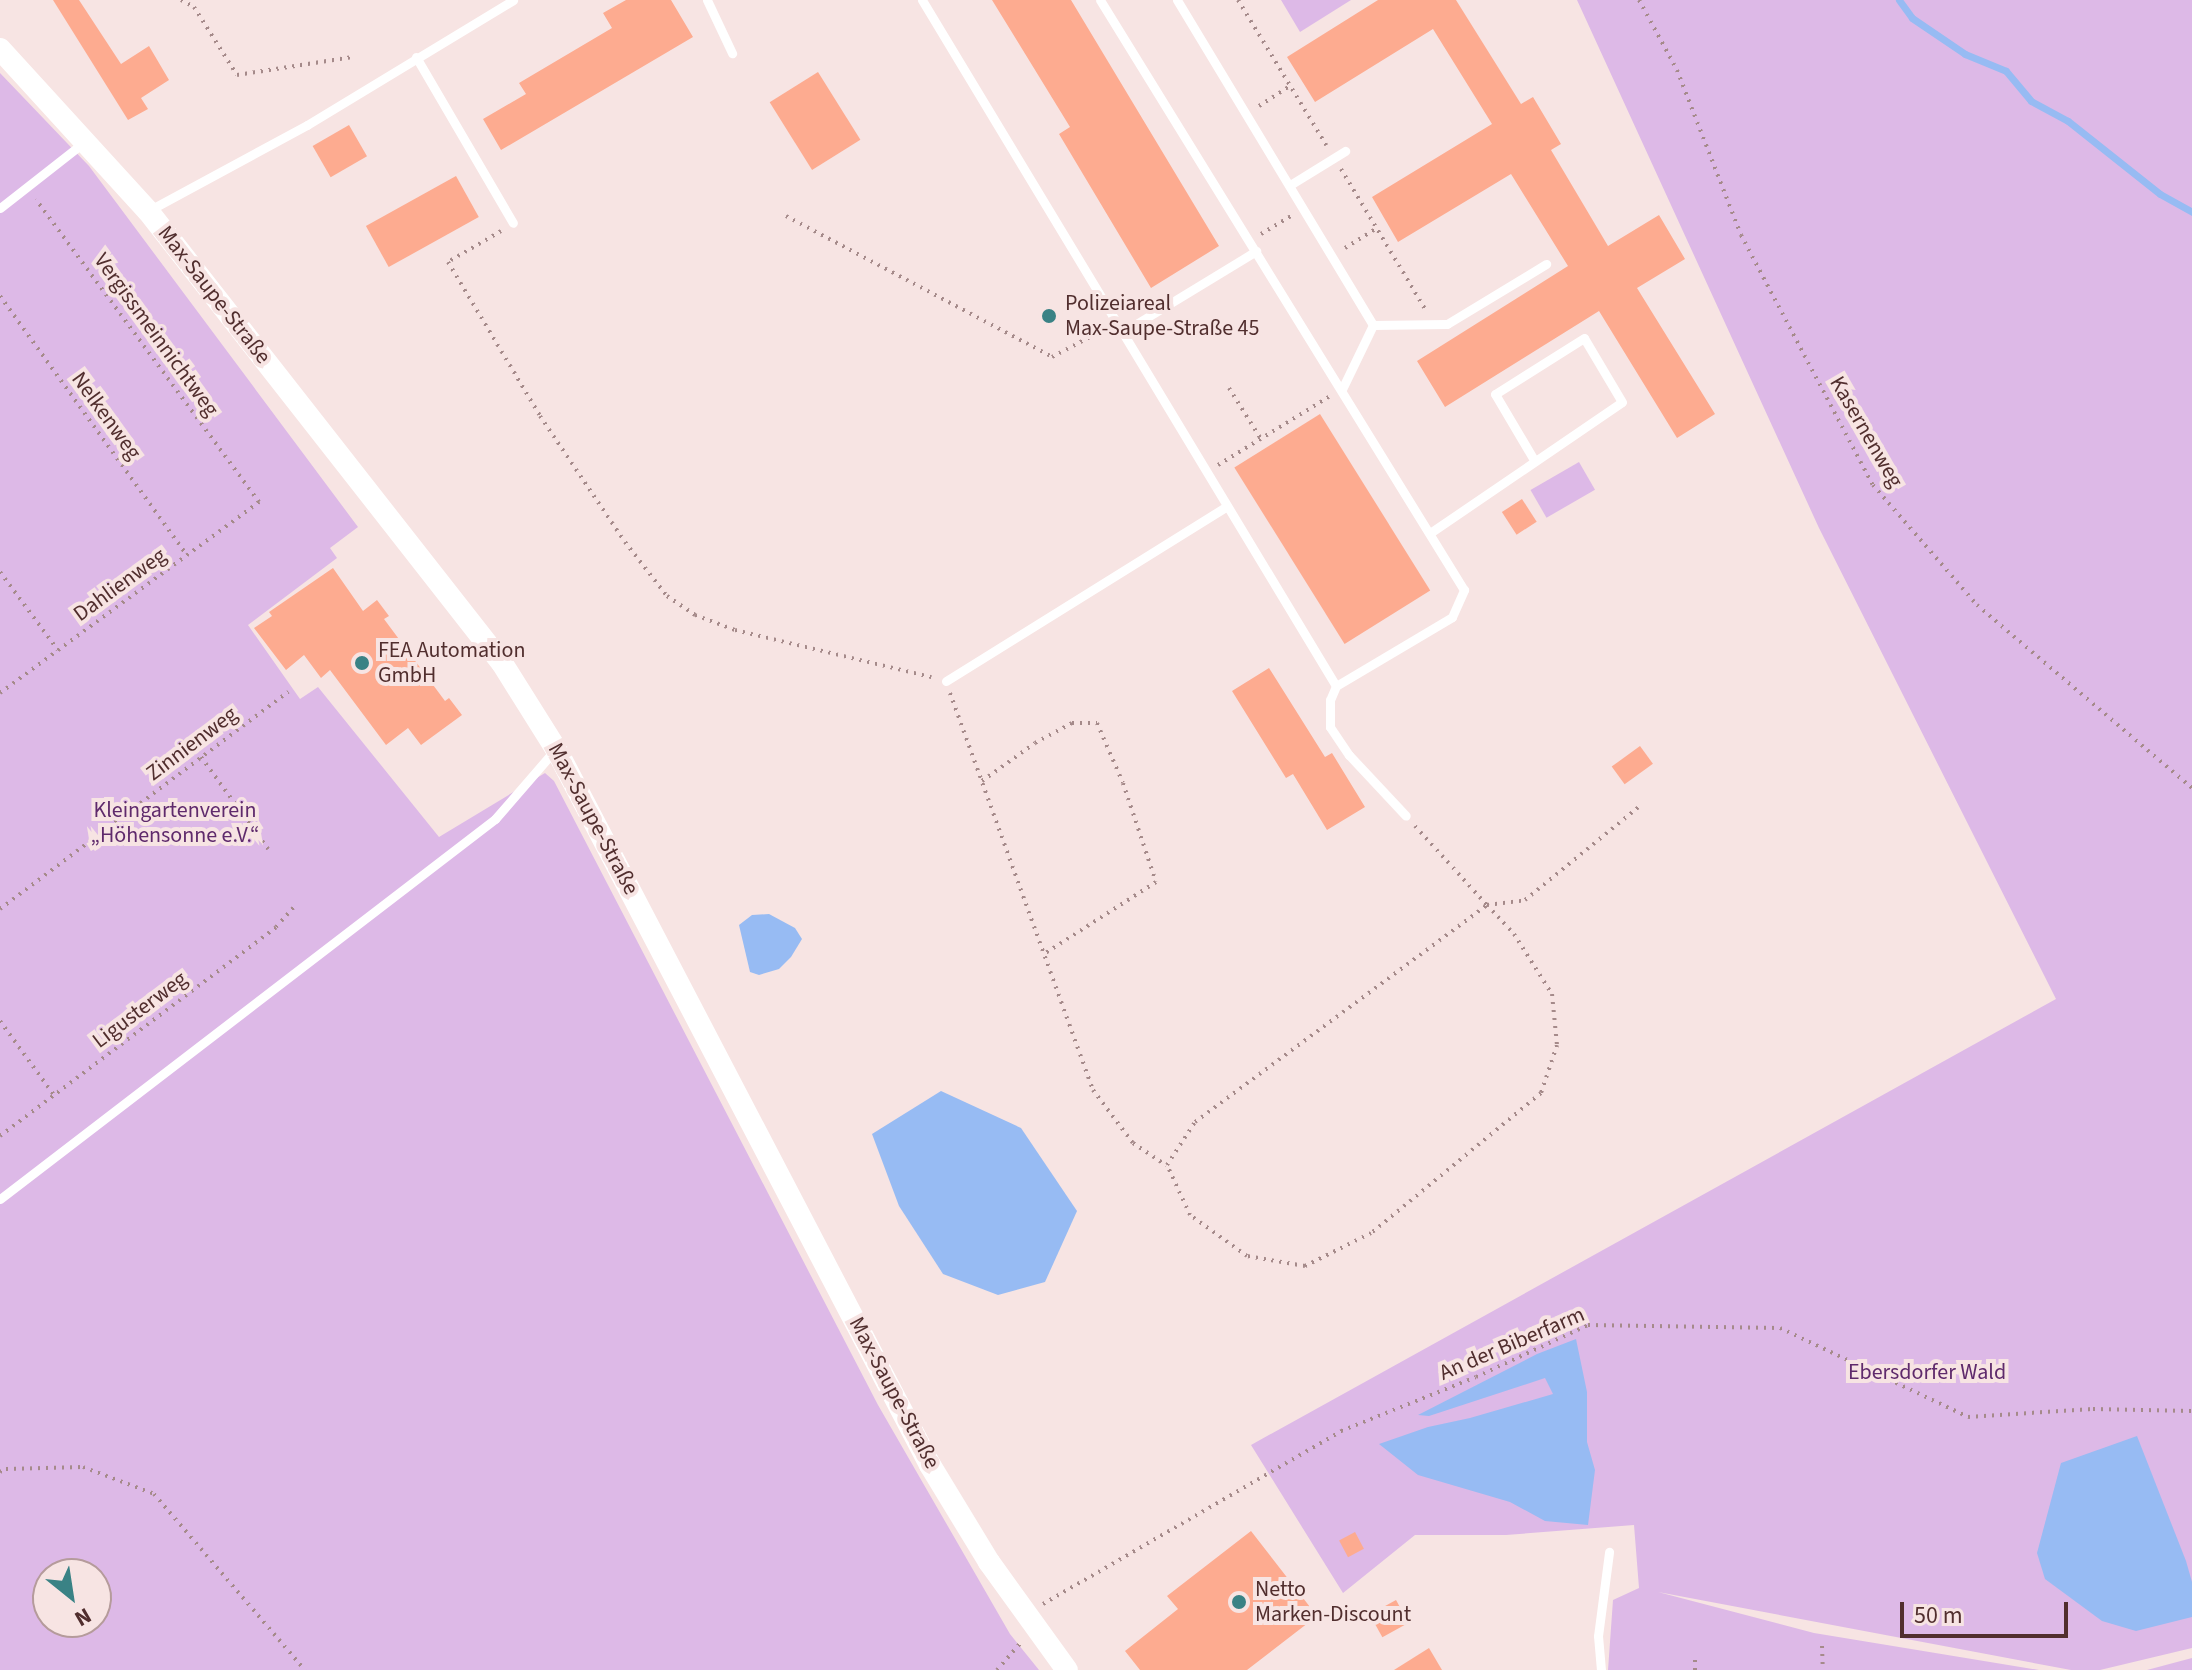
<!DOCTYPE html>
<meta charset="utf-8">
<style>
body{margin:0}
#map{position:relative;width:2192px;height:1670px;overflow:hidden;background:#f7e4e3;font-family:"Source Sans 3",sans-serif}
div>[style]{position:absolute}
.green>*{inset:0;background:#ddb9e7;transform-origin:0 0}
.water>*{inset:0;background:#97bbf3}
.stream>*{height:7px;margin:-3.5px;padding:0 3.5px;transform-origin:3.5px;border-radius:3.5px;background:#97bbf3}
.building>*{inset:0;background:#fdab90;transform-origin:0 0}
.path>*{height:4px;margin-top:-2px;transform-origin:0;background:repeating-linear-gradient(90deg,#a58a8a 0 2px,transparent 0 8px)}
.service>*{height:9px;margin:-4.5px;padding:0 4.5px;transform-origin:4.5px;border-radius:4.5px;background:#fff}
.tertiary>*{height:22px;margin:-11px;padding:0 11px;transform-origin:11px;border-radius:11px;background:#fff}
.dots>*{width:22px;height:22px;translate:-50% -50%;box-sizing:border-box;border:4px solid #f7e4e3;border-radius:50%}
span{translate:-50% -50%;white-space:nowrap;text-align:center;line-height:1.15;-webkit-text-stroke:8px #f7e4e3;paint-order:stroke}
.street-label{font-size:22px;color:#512e2e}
.poi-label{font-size:22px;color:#512e2e}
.left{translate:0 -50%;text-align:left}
.park-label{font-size:22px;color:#5f2a6c}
.north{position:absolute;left:32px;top:1558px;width:80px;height:80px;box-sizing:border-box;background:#f7e4e3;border:2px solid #b59b9b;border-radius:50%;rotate:150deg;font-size:22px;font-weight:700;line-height:32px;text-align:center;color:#512e2e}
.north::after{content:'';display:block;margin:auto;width:28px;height:36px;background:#3a8285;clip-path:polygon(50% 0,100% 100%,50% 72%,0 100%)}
.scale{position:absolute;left:1900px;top:1602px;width:168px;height:36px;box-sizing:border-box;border:4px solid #512e2e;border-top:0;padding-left:10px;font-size:24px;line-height:28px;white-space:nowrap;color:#512e2e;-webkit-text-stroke:6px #f7e4e3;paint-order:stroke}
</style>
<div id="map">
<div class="green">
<i style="clip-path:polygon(1281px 0,1351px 0,1300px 32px)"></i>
<i style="clip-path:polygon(1577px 0,2192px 0,2192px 1648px,2100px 1670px,2071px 1670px,1658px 1592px,1814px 1633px,2039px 1670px,1608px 1670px,1613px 1600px,1639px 1588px,1634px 1525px,1506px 1535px,1415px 1535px,1343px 1593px,1251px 1445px,2056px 999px,1819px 528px)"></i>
<i style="clip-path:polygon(evenodd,0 73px,89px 166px,358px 527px,330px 548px,337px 558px,248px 625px,300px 699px,318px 687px,439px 837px,545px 773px,554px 781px,878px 1405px,1010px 1634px,1039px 1670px,0 1670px,0 73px,48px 1574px,96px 1574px,96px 1622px,48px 1622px,48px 1574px)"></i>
<i style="left:1579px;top:462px;width:32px;height:56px;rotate:60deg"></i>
<i style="clip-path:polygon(2192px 1658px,2192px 1670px,2147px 1670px)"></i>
</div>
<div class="water">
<i style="clip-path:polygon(769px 914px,795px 928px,802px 939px,791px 957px,779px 969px,759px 975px,750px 972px,739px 925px,752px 915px)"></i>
<i style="clip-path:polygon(941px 1091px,1021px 1128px,1077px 1211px,1045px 1282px,998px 1295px,943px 1274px,899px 1206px,872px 1134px)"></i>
<i style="clip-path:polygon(1576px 1339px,1587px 1392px,1587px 1442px,1595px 1470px,1588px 1525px,1545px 1521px,1510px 1502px,1418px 1475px,1379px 1444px,1428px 1427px,1470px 1418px,1553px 1394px,1545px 1378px,1429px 1416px,1418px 1415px,1537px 1354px)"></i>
<i style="clip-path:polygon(2137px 1436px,2186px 1561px,2192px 1582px,2192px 1617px,2136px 1631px,2102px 1621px,2045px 1579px,2037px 1553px,2061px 1463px)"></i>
</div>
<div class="stream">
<i style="left:1899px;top:0;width:22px;rotate:54deg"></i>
<i style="left:1912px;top:18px;width:64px;rotate:34.2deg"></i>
<i style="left:1965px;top:54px;width:44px;rotate:22.5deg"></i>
<i style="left:2006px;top:71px;width:39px;rotate:50deg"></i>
<i style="left:2031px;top:101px;width:42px;rotate:28.4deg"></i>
<i style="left:2068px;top:121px;width:117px;rotate:38.4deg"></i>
<i style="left:2160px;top:194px;width:37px;rotate:29deg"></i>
</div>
<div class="building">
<i style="clip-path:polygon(53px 0,79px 0,121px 64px,149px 46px,169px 80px,141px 98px,148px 109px,128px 120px)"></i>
<i style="clip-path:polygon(626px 0,671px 0,693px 37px,501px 150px,483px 119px,526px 94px,519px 83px,612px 28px,603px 13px)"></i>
<i style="clip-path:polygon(992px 0,1071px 0,1219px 246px,1151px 288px,1059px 134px,1070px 127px)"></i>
<i style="clip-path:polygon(1378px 0,1456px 0,1521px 104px,1533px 97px,1561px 144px,1551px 150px,1608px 246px,1659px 215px,1685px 259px,1637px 288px,1715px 414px,1677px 438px,1599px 311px,1445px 407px,1417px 361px,1568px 266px,1511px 174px,1398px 242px,1372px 197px,1492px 124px,1433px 29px,1315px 102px,1287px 57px)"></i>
<i style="left:818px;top:72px;width:80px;height:57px;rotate:58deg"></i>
<i style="left:349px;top:125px;width:36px;height:42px;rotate:60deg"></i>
<i style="left:456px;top:176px;width:47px;height:103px;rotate:61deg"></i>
<i style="left:1320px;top:414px;width:208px;height:101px;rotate:58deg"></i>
<i style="left:1522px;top:499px;width:27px;height:24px;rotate:57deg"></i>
<i style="clip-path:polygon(333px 568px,363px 611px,377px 600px,389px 616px,384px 619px,445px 701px,449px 698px,462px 715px,421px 745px,408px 728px,386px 745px,330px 670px,321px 678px,304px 655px,286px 670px,254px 628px,272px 616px,269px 612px)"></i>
<i style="clip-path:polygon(1269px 668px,1325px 757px,1332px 753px,1365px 807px,1327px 830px,1293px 774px,1286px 778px,1232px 691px)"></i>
<i style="left:1640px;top:746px;width:22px;height:35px;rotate:54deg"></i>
<i style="clip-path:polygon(1251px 1531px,1317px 1616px,1247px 1670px,1140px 1670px,1125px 1651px,1178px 1609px,1167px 1596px)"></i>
<i style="left:1355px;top:1532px;width:19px;height:18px;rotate:62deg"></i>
<i style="left:1396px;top:1600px;width:26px;height:30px;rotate:61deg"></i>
<i style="clip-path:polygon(1429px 1648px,1442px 1670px,1394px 1670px)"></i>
</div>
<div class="path">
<i style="left:181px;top:0;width:15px;rotate:28deg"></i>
<i style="left:194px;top:7px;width:80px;rotate:57.7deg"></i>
<i style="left:237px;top:75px;width:117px;rotate:-8.8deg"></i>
<i style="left:1238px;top:0;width:170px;rotate:58.7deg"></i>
<i style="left:1639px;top:0;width:80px;rotate:61.5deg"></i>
<i style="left:1677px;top:70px;width:177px;rotate:68.8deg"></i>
<i style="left:1741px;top:235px;width:283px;rotate:62.2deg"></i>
<i style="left:1873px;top:485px;width:159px;rotate:49.1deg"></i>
<i style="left:1977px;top:605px;width:282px;rotate:40.4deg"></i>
<i style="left:1259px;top:106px;width:37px;rotate:-33deg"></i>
<i style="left:1341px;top:169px;width:163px;rotate:59deg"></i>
<i style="left:786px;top:216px;width:301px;rotate:27.9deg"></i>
<i style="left:1052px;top:357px;width:58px;rotate:-27.9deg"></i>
<i style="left:501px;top:231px;width:61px;rotate:149.7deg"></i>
<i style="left:448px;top:262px;width:179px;rotate:59.1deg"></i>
<i style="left:540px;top:416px;width:152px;rotate:56deg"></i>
<i style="left:625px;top:542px;width:68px;rotate:52.1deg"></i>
<i style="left:667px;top:596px;width:34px;rotate:34deg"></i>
<i style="left:695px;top:615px;width:43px;rotate:20.6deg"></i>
<i style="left:735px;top:630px;width:202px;rotate:13.5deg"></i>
<i style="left:1261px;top:234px;width:35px;rotate:-31deg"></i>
<i style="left:1345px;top:248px;width:38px;rotate:-32deg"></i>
<i style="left:0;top:296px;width:319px;rotate:54.2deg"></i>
<i style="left:1229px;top:388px;width:60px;rotate:57.9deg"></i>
<i style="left:1218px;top:465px;width:132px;rotate:-31.6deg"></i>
<i style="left:0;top:572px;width:97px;rotate:53.4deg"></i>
<i style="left:0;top:693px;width:322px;rotate:-36.4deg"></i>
<i style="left:259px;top:502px;width:376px;rotate:-126.4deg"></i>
<i style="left:950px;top:693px;width:422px;rotate:70.2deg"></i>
<i style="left:1093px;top:1090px;width:66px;rotate:53deg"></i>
<i style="left:1133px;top:1143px;width:40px;rotate:34deg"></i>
<i style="left:201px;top:757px;width:114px;rotate:53.9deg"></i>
<i style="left:982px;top:781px;width:65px;rotate:-35.6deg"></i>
<i style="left:1035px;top:743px;width:42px;rotate:-28.4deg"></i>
<i style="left:1072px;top:723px;width:25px"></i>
<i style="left:1097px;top:723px;width:65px;rotate:66.6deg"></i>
<i style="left:1123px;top:783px;width:104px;rotate:71.6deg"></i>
<i style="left:1156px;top:882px;width:133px;rotate:147.3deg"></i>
<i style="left:1415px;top:826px;width:107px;rotate:47.7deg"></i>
<i style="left:1487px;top:905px;width:40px;rotate:47deg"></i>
<i style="left:1514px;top:934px;width:71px;rotate:57.7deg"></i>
<i style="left:1552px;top:994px;width:51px;rotate:84.4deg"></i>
<i style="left:1557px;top:1045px;width:51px;rotate:108.4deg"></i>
<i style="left:1541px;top:1093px;width:220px;rotate:140.5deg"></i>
<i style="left:1371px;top:1233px;width:74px;rotate:153.4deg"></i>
<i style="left:1305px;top:1266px;width:59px;rotate:-170.2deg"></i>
<i style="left:1247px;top:1256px;width:70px;rotate:-144.3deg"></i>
<i style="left:1190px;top:1215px;width:55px;rotate:-114.7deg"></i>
<i style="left:1167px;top:1165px;width:51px;rotate:-56.9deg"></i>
<i style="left:1195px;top:1122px;width:364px;rotate:-36.6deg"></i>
<i style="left:1487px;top:905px;width:38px;rotate:-7deg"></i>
<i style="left:1525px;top:900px;width:150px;rotate:-39.3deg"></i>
<i style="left:0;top:909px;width:361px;rotate:-37deg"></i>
<i style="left:0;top:1021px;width:92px;rotate:53.9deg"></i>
<i style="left:0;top:1136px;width:346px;rotate:-37.1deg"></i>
<i style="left:276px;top:927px;width:28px;rotate:-48deg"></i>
<i style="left:0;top:1472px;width:7px;rotate:-27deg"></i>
<i style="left:6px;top:1469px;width:77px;rotate:-1.5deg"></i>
<i style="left:83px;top:1467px;width:76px;rotate:20.8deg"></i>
<i style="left:154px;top:1494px;width:232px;rotate:49.4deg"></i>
<i style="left:1043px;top:1604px;width:345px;rotate:-30.1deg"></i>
<i style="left:1341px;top:1431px;width:145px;rotate:-21.8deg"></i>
<i style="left:1476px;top:1377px;width:123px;rotate:-24.9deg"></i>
<i style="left:1588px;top:1325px;width:192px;rotate:0.9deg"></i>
<i style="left:1780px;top:1328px;width:208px;rotate:25.3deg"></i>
<i style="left:1968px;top:1417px;width:125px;rotate:-3.7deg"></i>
<i style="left:2093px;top:1409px;width:99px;rotate:1.2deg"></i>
<i style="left:1822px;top:1646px;width:24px;rotate:88deg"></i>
<i style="left:997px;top:1670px;width:38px;rotate:-49deg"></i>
<i style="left:1695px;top:1670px;width:14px;rotate:-90deg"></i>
</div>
<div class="service">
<i style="left:707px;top:0;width:59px;rotate:64.7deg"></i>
<i style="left:922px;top:0;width:801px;rotate:58.89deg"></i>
<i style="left:1336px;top:686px;width:135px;rotate:-30.7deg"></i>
<i style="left:1452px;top:617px;width:30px;rotate:-66deg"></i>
<i style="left:1464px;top:590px;width:693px;rotate:-121.67deg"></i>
<i style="left:1177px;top:0;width:380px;rotate:58.9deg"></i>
<i style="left:1373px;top:325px;width:71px;rotate:115.8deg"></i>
<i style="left:416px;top:57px;width:192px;rotate:59.7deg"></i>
<i style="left:1290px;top:185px;width:65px;rotate:-31.7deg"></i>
<i style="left:0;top:208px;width:105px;rotate:-38.1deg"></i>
<i style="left:148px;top:211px;width:181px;rotate:-28.4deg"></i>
<i style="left:307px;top:125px;width:241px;rotate:-31.2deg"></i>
<i style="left:1373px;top:325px;width:74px;rotate:-0.8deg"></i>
<i style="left:1447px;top:324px;width:116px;rotate:-31.2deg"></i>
<i style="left:1123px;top:332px;width:156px;rotate:-31.3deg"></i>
<i style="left:1430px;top:533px;width:232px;rotate:-34.3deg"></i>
<i style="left:1622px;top:402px;width:74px;rotate:-120.7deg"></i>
<i style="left:1584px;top:338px;width:105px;rotate:147.8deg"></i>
<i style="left:1495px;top:394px;width:77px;rotate:59.4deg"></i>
<i style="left:946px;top:681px;width:331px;rotate:-31.9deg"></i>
<i style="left:1336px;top:686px;width:15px;rotate:113deg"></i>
<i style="left:1330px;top:700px;width:27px;rotate:90deg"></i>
<i style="left:1330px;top:727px;width:34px;rotate:56deg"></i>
<i style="left:1349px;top:755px;width:83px;rotate:46.9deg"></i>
<i style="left:0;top:1199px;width:624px;rotate:-37.51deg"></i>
<i style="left:495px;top:819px;width:90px;rotate:-49.1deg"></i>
<i style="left:1601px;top:1670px;width:34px;rotate:-95deg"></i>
<i style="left:1598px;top:1636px;width:85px;rotate:-82.5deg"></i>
</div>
<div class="tertiary">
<i style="left:0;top:49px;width:219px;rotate:47.6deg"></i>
<i style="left:148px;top:211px;width:574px;rotate:51.93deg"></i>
<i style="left:502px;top:663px;width:102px;rotate:57.9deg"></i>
<i style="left:556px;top:749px;width:808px;rotate:62.42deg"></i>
<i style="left:930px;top:1465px;width:114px;rotate:58.7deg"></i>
<i style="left:989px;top:1562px;width:133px;rotate:54.2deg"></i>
</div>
<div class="dots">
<i style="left:1049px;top:316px;background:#3a8285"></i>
<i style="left:362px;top:663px;background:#3a8285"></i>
<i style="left:1239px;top:1602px;background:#3a8285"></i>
</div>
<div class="street-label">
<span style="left:214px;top:295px;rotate:52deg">Max-Saupe-Straße</span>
<span style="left:156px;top:335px;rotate:54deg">Vergissmeinnichtweg</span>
<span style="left:106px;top:416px;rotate:54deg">Nelkenweg</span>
<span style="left:1866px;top:432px;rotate:60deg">Kasernenweg</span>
<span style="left:120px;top:585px;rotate:-36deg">Dahlienweg</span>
<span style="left:192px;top:744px;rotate:-37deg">Zinnienweg</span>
<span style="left:593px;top:819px;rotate:62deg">Max-Saupe-Straße</span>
<span style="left:140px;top:1010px;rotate:-37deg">Ligusterweg</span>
<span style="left:1512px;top:1344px;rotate:-23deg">An der Biberfarm</span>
<span style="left:894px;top:1393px;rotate:62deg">Max-Saupe-Straße</span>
</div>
<div class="poi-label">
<span class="left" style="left:1065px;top:316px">Polizeiareal<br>Max-Saupe-Straße 45</span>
<span class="left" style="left:378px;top:663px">FEA Automation<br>GmbH</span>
<span class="left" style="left:1255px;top:1602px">Netto<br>Marken-Discount</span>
</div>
<div class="park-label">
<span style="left:175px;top:823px">Kleingartenverein<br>„Höhensonne e.V.“</span>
<span style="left:1927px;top:1373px">Ebersdorfer Wald</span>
</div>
<div class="north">N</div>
<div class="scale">50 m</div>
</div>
